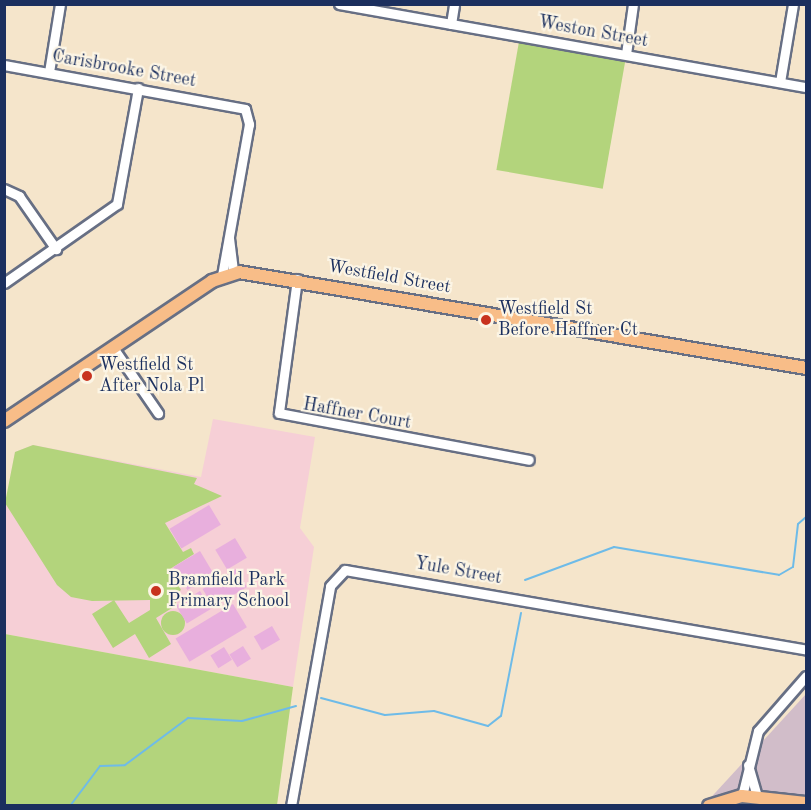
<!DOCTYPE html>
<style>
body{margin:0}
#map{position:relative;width:811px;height:810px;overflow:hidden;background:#f5e5cb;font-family:"Old Standard TT",serif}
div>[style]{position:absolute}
.built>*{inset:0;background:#f6cfd6}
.industrial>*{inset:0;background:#d1bdc9}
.green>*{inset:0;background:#b3d47c;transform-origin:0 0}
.round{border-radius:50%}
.stream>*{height:2px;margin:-1px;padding:0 1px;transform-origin:1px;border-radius:1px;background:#6ebbe8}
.building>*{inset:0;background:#e8afdd;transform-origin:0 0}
.roads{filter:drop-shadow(2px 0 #676f84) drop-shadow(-2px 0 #676f84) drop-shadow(0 2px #676f84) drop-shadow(0 -2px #676f84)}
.minor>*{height:9px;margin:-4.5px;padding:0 4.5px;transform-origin:4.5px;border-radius:4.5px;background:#fff}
.major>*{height:12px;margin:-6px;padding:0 6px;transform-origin:6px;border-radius:6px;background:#f8bd88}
.dots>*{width:16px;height:16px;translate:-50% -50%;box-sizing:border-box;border:3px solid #fcf5e5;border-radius:50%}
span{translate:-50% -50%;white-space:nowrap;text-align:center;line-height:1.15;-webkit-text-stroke:4.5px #fcf5e5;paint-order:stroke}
.street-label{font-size:18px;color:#1b2f5e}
.poi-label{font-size:18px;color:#1b2f5e}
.left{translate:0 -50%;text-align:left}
.frame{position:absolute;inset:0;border:6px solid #1b2f5e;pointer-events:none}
</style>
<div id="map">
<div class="built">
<i style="clip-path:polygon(213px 419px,315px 437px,300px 528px,314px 547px,293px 687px,5px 634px,5px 506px,15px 452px,33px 445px,201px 477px)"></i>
</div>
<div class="industrial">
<i style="clip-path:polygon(806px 694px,806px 805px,704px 805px)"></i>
</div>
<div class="green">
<i style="left:520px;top:36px;width:108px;height:136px;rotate:10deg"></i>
<i style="clip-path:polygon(33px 445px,197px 478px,194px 484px,222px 496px,165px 523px,183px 552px,191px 548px,194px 554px,170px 569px,181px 590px,172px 596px,177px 605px,156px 618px,171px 644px,149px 658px,135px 634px,113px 648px,92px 614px,114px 600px,129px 623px,150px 610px,150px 600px,92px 601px,71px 597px,57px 585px,5px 503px,15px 452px)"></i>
<i class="round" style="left:161px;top:611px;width:24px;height:24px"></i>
<i style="clip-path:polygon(5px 634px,293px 687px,277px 805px,5px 805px)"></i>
</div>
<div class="stream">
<i style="left:525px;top:580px;width:95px;rotate:-20.3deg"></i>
<i style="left:614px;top:547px;width:167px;rotate:9.6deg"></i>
<i style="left:779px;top:575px;width:16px;rotate:-30deg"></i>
<i style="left:793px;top:567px;width:43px;rotate:-83.4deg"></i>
<i style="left:798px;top:524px;width:11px;rotate:-41deg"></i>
<i style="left:321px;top:698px;width:66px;rotate:14.9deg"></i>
<i style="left:385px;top:715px;width:49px;rotate:-4.7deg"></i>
<i style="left:434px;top:711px;width:56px;rotate:15.5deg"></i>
<i style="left:488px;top:726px;width:16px;rotate:-38deg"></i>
<i style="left:501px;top:716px;width:105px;rotate:-79deg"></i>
<i style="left:70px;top:806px;width:50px;rotate:-53.1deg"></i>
<i style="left:100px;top:766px;width:25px;rotate:-2deg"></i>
<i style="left:125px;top:765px;width:79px;rotate:-36.7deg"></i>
<i style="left:188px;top:718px;width:54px;rotate:3.2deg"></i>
<i style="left:242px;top:721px;width:56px;rotate:-15.5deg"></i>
</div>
<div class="building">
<i style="left:209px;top:505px;width:23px;height:46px;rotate:59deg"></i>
<i style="left:235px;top:538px;width:23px;height:23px;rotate:59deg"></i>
<i style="left:200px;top:551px;width:27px;height:31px;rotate:59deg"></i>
<i style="left:236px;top:569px;width:21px;height:39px;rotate:59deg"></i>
<i style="left:200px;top:591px;width:21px;height:28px;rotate:59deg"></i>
<i style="left:233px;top:604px;width:27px;height:67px;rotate:59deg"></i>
<i style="left:272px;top:626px;width:16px;height:21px;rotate:60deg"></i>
<i style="left:243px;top:646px;width:15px;height:16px;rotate:58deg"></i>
<i style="left:224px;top:647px;width:15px;height:16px;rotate:58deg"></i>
</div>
<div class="roads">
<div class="minor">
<i style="left:339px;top:4px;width:474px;rotate:10.1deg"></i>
<i style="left:451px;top:24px;width:20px;rotate:-81deg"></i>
<i style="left:626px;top:54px;width:50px;rotate:-82deg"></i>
<i style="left:4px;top:65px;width:245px;rotate:10.3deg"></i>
<i style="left:245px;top:109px;width:16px;rotate:75deg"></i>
<i style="left:249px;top:124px;width:154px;rotate:100.1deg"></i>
<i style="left:49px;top:72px;width:69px;rotate:-80.8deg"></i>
<i style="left:780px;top:82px;width:79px;rotate:-80.5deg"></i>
<i style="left:4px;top:189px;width:17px;rotate:25deg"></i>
<i style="left:19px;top:196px;width:65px;rotate:55.1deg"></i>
<i style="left:229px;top:238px;width:34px;rotate:83deg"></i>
<i style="left:297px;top:279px;width:135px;rotate:97.7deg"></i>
<i style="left:279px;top:413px;width:254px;rotate:10.6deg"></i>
<i style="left:4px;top:283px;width:138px;rotate:-35deg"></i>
<i style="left:117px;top:204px;width:118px;rotate:-79.7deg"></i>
<i style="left:114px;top:349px;width:78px;rotate:55.5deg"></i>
<i style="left:748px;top:765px;width:32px;rotate:74deg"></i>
<i style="left:742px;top:796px;width:67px;rotate:-76.2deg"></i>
<i style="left:758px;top:731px;width:73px;rotate:-48.9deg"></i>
<i style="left:291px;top:806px;width:223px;rotate:-79.9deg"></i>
<i style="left:330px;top:586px;width:22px;rotate:-47deg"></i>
<i style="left:345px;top:570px;width:468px;rotate:9.8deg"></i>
</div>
<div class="major">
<i style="left:4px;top:421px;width:251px;rotate:-33.9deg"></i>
<i style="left:212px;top:281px;width:28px;rotate:-18deg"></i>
<i style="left:239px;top:272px;width:575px;rotate:9.61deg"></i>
<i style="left:709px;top:806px;width:34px;rotate:-17deg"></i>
<i style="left:742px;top:796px;width:64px;rotate:6.2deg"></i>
</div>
</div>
<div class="dots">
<i style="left:486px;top:320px;background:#c8321e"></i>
<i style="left:87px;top:376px;background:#c8321e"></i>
<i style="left:156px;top:591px;background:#c8321e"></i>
</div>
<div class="street-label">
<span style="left:593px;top:32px;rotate:10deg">Weston Street</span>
<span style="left:124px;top:69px;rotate:10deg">Carisbrooke Street</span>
<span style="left:389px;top:277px;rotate:10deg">Westfield Street</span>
<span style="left:357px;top:414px;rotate:10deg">Haffner Court</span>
<span style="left:458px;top:571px;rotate:10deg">Yule Street</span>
</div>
<div class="poi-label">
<span class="left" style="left:498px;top:320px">Westfield St<br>Before Haffner Ct</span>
<span class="left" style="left:99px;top:376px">Westfield St<br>After Nola Pl</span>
<span class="left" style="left:168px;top:591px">Bramfield Park<br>Primary School</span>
</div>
<div class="frame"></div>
</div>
